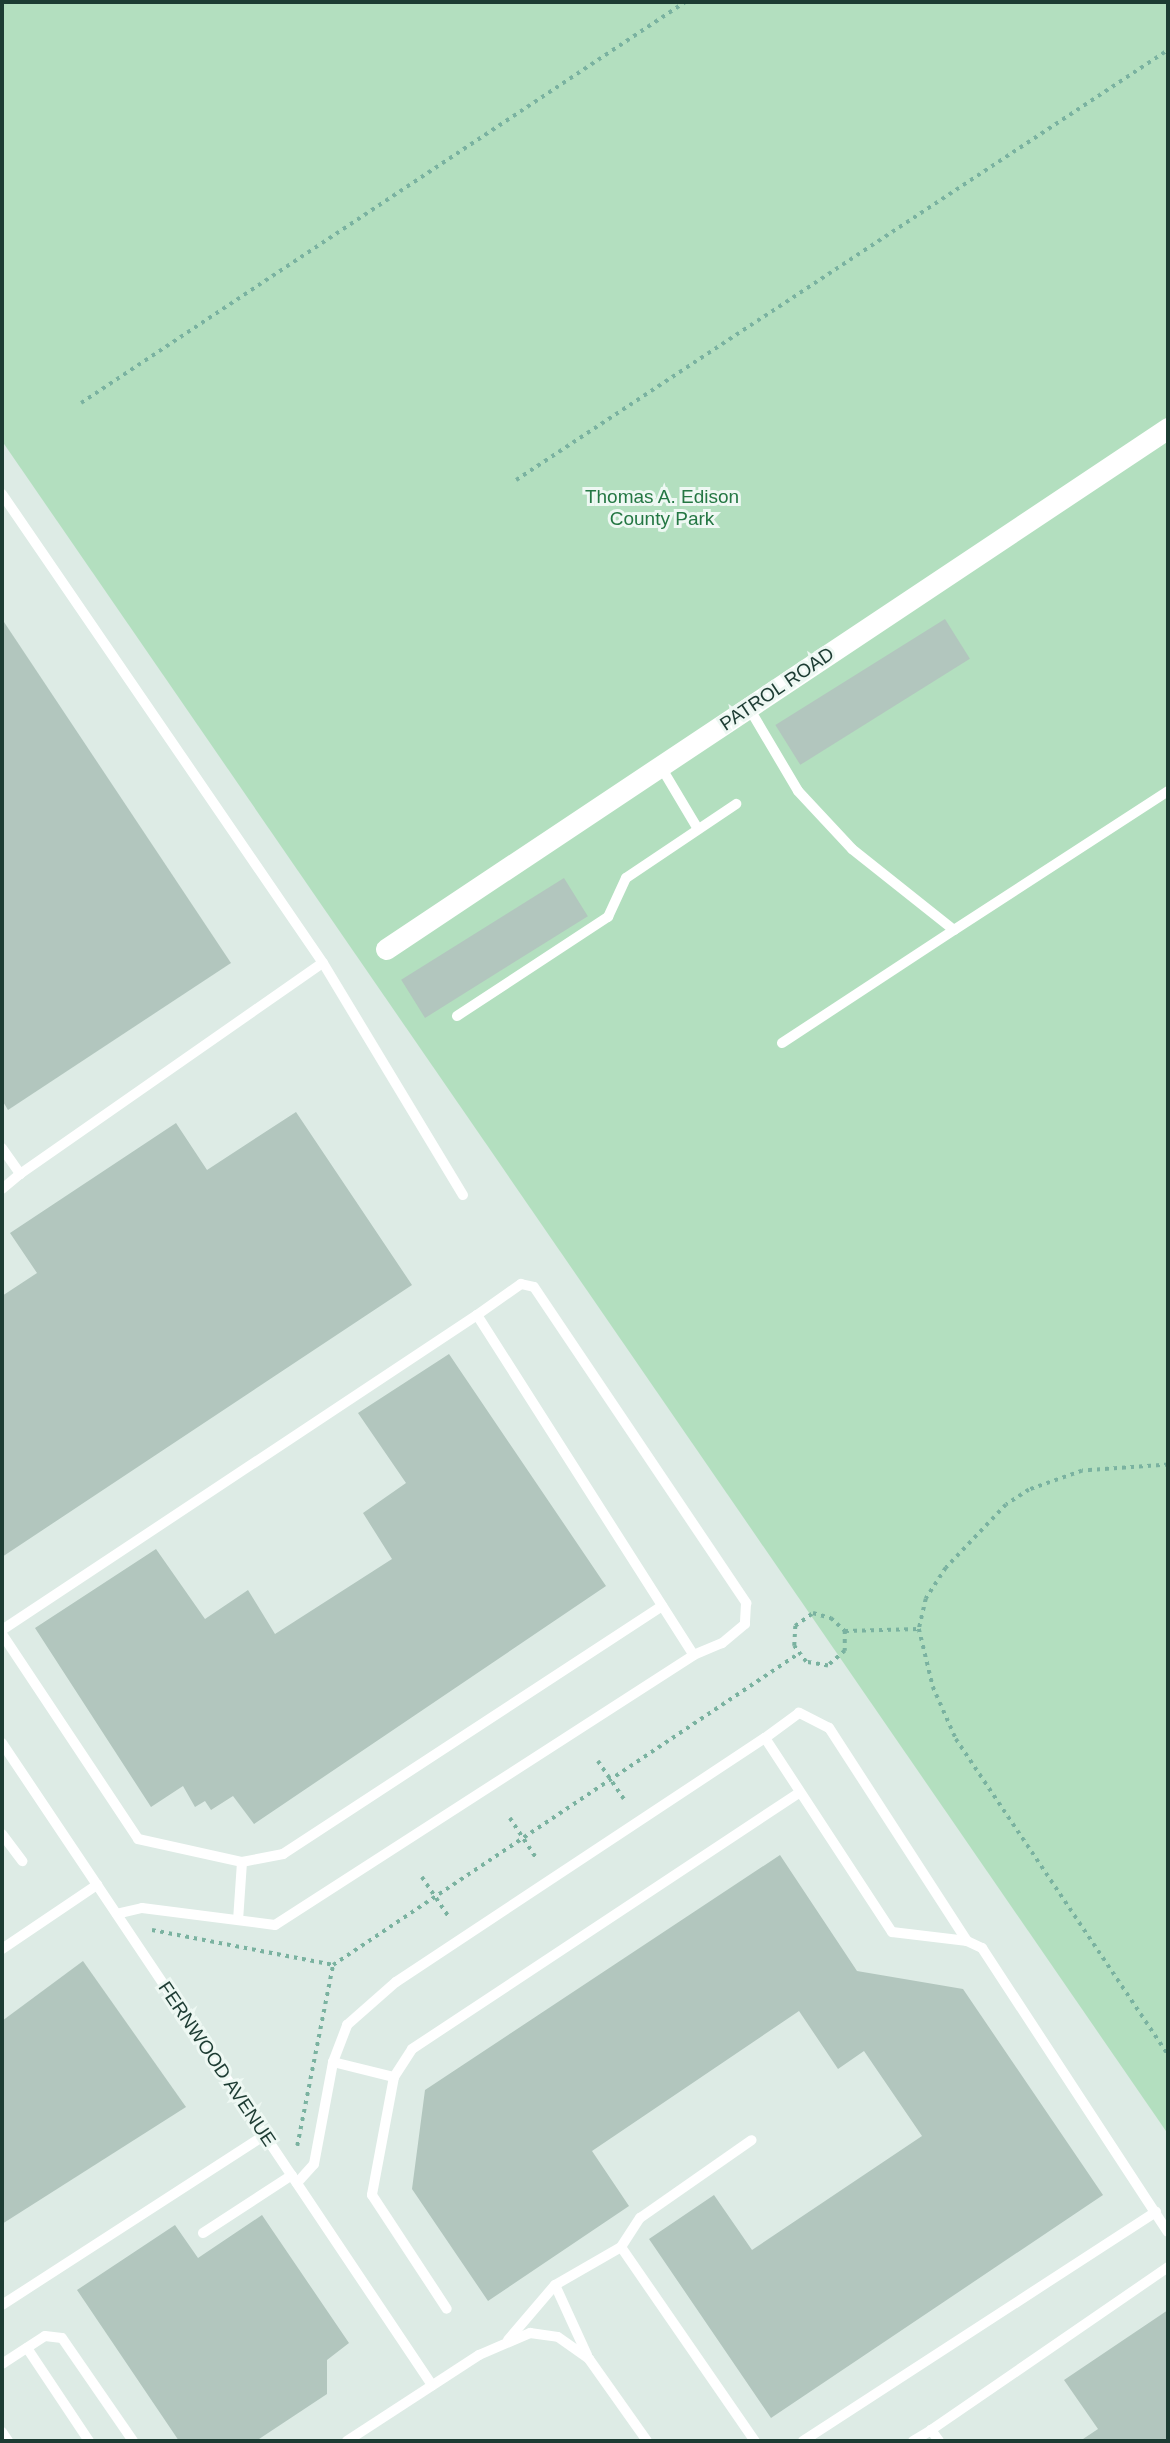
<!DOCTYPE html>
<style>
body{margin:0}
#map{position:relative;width:1170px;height:2443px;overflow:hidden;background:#ddebe5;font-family:Arial,sans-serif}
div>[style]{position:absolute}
.green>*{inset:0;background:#b3dfbf}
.building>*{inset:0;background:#b2c6be;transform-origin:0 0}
.path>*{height:3.5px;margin-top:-1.75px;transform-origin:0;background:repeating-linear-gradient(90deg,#7ab2a0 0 3.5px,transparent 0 8.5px)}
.service>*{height:10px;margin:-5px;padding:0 5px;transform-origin:5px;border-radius:5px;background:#fff}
.minor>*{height:21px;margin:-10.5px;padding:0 10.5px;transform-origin:10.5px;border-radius:10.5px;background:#fff}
span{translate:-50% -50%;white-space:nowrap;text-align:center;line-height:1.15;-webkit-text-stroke:6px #eef8f3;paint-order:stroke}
.park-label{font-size:19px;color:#247743}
.street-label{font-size:19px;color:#1d3c33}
.frame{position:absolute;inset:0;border:4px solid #1d3c33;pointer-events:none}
</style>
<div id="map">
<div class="green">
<i style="clip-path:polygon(2px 2px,1168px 2px,1168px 2134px,2px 441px)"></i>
</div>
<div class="building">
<i style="clip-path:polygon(2px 619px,231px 963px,8px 1110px,2px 1100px)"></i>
<i style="left:945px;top:619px;width:47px;height:200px;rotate:58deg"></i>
<i style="left:564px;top:878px;width:45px;height:192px;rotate:58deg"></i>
<i style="clip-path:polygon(296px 1112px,412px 1285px,2px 1557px,2px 1296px,37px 1273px,10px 1233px,176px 1123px,207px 1170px)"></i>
<i style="clip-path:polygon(449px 1354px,606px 1586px,254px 1824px,233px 1796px,211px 1810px,205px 1801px,195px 1807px,183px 1786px,151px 1807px,35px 1628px,156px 1549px,205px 1619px,248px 1590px,275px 1634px,392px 1559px,363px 1513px,406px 1483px,358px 1413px)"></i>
<i style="clip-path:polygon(780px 1855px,857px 1971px,963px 1989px,1103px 2195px,771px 2418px,649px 2239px,714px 2195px,752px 2250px,922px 2136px,864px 2051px,838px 2069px,799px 2011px,592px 2151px,629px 2206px,488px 2301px,412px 2189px,425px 2090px)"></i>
<i style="clip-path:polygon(83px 1961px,186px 2107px,2px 2224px,2px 2021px)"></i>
<i style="clip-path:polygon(262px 2215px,349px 2343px,327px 2360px,327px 2394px,256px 2441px,179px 2441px,77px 2290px,175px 2225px,198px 2258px)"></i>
<i style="clip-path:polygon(1168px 2310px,1168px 2441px,1080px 2441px,1098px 2429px,1064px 2380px)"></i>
</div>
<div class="path">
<i style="left:81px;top:403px;width:725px;rotate:-33.58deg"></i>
<i style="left:516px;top:480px;width:781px;rotate:-33.41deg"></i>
<i style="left:1168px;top:1465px;width:86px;rotate:176deg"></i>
<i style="left:1082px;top:1471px;width:56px;rotate:160.3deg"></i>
<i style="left:1029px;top:1490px;width:27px;rotate:147deg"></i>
<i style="left:1006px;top:1505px;width:87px;rotate:133.6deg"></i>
<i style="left:946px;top:1568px;width:37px;rotate:123deg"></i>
<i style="left:926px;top:1599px;width:31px;rotate:103deg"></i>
<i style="left:919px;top:1629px;width:60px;rotate:76.4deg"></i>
<i style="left:933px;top:1687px;width:57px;rotate:66.1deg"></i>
<i style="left:956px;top:1739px;width:381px;rotate:56.1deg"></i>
<i style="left:845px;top:1631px;width:20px;rotate:90deg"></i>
<i style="left:845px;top:1651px;width:23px;rotate:139deg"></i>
<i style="left:828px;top:1666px;width:22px;rotate:-170deg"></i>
<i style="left:806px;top:1662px;width:20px;rotate:-127deg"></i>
<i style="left:794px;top:1646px;width:20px;rotate:-87deg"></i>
<i style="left:795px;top:1626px;width:22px;rotate:-36deg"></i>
<i style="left:813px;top:1613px;width:19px;rotate:16deg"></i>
<i style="left:831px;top:1618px;width:19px;rotate:43deg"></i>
<i style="left:845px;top:1631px;width:74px;rotate:-1.5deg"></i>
<i style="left:598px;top:1761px;width:46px;rotate:55.6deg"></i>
<i style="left:510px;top:1818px;width:49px;rotate:56.6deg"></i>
<i style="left:422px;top:1877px;width:48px;rotate:56deg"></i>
<i style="left:152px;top:1930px;width:184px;rotate:10.9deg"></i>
<i style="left:333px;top:1965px;width:559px;rotate:-33.78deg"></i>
<i style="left:297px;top:2146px;width:185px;rotate:-78.8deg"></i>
</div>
<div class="service">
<i style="left:2px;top:494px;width:568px;rotate:55.61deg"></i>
<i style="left:749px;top:708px;width:96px;rotate:59.4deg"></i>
<i style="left:798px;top:791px;width:79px;rotate:47deg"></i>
<i style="left:852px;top:849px;width:130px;rotate:38.5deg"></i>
<i style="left:954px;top:930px;width:255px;rotate:-33deg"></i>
<i style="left:661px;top:767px;width:72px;rotate:59.2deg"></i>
<i style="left:457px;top:1016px;width:181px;rotate:-33.3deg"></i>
<i style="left:608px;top:917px;width:43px;rotate:-65.2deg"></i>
<i style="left:626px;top:878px;width:133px;rotate:-33.9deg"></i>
<i style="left:782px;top:1043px;width:206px;rotate:-33.3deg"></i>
<i style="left:2px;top:1148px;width:32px;rotate:55deg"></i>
<i style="left:20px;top:1174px;width:23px;rotate:140deg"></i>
<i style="left:20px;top:1174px;width:369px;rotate:-34.9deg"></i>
<i style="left:323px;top:963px;width:271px;rotate:58.9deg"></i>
<i style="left:477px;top:1315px;width:54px;rotate:-35.2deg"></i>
<i style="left:521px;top:1284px;width:13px;rotate:13deg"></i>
<i style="left:534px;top:1287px;width:381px;rotate:56.1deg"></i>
<i style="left:746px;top:1603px;width:21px;rotate:93deg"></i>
<i style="left:745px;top:1624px;width:30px;rotate:140deg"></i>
<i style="left:722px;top:1643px;width:30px;rotate:157deg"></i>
<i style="left:2px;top:1630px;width:570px;rotate:-33.55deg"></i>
<i style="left:477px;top:1315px;width:403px;rotate:57.5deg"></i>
<i style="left:694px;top:1655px;width:498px;rotate:147.2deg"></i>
<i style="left:275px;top:1925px;width:134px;rotate:-172.7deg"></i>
<i style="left:142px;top:1908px;width:26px;rotate:167deg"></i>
<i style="left:2px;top:1634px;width:246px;rotate:56.4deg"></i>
<i style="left:138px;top:1839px;width:107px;rotate:12.5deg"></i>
<i style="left:242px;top:1862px;width:58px;rotate:93.9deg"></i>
<i style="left:2px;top:1743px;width:773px;rotate:56.19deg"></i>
<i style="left:2px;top:1834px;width:34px;rotate:53deg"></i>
<i style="left:242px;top:1862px;width:42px;rotate:-11deg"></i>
<i style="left:283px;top:1854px;width:453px;rotate:-33.2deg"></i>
<i style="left:967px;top:1941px;width:17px;rotate:25deg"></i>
<i style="left:982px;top:1948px;width:339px;rotate:56.8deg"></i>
<i style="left:2px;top:1949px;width:115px;rotate:-34deg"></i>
<i style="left:333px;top:2062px;width:63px;rotate:13.8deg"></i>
<i style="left:394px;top:2077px;width:120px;rotate:100.6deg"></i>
<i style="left:372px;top:2195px;width:136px;rotate:56.7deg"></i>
<i style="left:394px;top:2077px;width:33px;rotate:-57deg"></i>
<i style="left:412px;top:2049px;width:465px;rotate:-33.5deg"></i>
<i style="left:297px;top:2183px;width:25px;rotate:-48deg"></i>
<i style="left:314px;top:2164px;width:104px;rotate:-79.4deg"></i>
<i style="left:333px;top:2062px;width:40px;rotate:-69deg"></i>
<i style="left:347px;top:2025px;width:65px;rotate:-41.3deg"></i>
<i style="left:396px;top:1982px;width:442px;rotate:-33.5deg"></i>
<i style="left:765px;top:1738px;width:232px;rotate:56.8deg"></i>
<i style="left:892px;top:1932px;width:76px;rotate:6.8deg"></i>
<i style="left:967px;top:1941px;width:254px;rotate:-122.9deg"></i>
<i style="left:829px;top:1728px;width:34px;rotate:-153deg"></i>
<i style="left:799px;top:1713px;width:42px;rotate:143.7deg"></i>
<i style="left:203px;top:2233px;width:106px;rotate:-33.1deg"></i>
<i style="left:621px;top:2247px;width:35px;rotate:-57deg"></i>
<i style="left:640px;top:2218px;width:136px;rotate:-34.9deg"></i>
<i style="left:555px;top:2285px;width:77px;rotate:65.4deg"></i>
<i style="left:2px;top:2305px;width:313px;rotate:-32.9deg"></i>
<i style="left:508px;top:2340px;width:72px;rotate:-49.5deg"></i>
<i style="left:555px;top:2285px;width:76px;rotate:-29.9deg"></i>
<i style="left:621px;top:2247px;width:236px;rotate:55.4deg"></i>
<i style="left:27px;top:2348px;width:112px;rotate:56.3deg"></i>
<i style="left:2px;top:2364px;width:51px;rotate:-33.1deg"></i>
<i style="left:45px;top:2336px;width:17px;rotate:7deg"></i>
<i style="left:62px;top:2338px;width:125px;rotate:55.4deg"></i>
<i style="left:2px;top:2432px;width:11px;rotate:56deg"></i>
<i style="left:347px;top:2441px;width:158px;rotate:-33.1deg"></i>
<i style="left:479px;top:2355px;width:56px;rotate:-23.3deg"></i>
<i style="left:530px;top:2333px;width:28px;rotate:8deg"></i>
<i style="left:558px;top:2337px;width:38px;rotate:35deg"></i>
<i style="left:589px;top:2359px;width:100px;rotate:54.7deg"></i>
<i style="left:803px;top:2441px;width:421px;rotate:-33deg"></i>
<i style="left:913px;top:2441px;width:21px;rotate:-31deg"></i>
<i style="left:939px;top:2441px;width:14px;rotate:-126deg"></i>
<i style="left:931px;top:2430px;width:288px;rotate:-34.5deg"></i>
</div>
<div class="minor">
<i style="left:386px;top:949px;width:940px;rotate:-33.67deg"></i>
</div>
<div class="park-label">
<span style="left:662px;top:508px">Thomas A. Edison<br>County Park</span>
</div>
<div class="street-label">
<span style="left:777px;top:689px;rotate:-34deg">PATROL ROAD</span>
<span style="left:217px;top:2064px;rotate:56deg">FERNWOOD AVENUE</span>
</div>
<div class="frame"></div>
</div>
